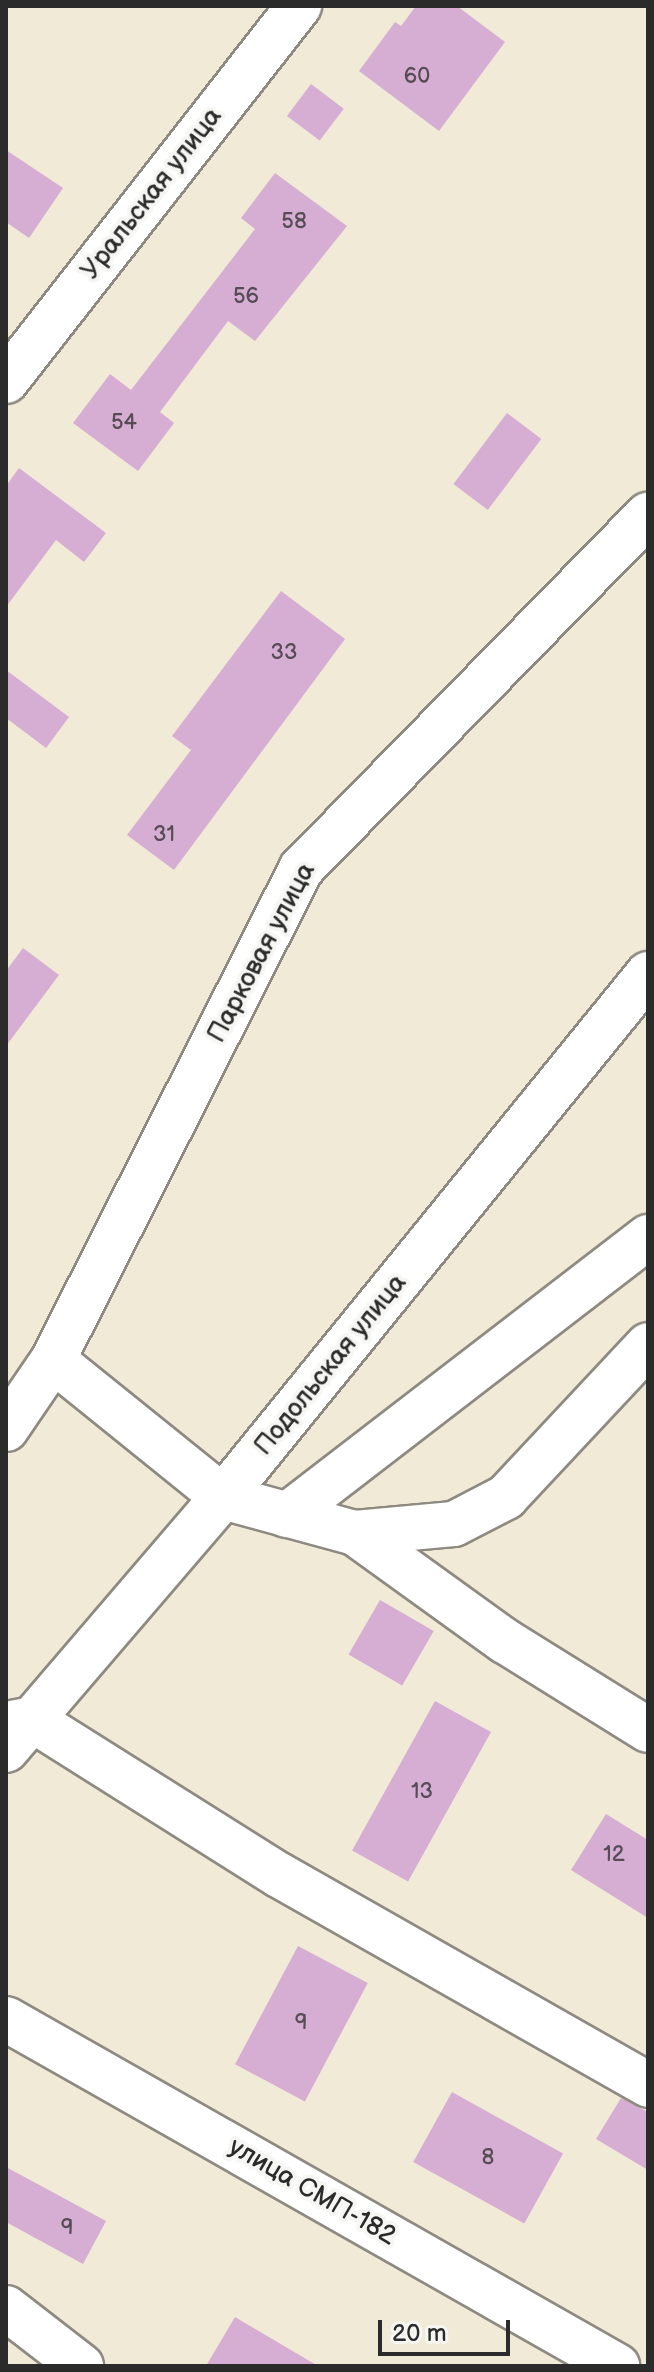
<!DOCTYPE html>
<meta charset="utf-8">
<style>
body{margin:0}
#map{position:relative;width:654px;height:2372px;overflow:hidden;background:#f1ead7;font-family:"Balsamiq Sans",sans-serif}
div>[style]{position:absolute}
.building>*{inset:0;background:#d6add3;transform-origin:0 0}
.roads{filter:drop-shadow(2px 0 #8e8a81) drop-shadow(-2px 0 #8e8a81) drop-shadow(0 2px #8e8a81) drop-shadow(0 -2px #8e8a81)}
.minor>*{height:44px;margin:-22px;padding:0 22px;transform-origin:22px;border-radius:22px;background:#fff}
span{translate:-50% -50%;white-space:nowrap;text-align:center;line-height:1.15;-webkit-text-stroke:8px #f6f6f2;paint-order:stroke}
.number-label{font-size:22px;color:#564c55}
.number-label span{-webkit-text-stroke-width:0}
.street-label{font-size:26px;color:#2b2b2b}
.frame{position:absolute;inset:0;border:8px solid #2b2b2b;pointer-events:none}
.scale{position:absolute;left:378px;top:2320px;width:132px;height:36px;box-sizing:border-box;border:4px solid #2b2b2b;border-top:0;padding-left:10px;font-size:24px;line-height:28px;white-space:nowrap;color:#2b2b2b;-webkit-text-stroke:6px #f6f6f2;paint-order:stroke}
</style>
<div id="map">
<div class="building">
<i style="clip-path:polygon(416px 6px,457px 6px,505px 42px,439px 131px,359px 71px,395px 22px,401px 26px)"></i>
<i style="left:311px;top:84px;width:41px;height:40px;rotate:37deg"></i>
<i style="clip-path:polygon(6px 150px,63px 188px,29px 238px,6px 222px)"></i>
<i style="clip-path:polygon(275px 173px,347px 226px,255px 341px,228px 321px,160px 412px,174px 423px,138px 471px,73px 423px,110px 374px,131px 390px,255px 229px,241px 218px)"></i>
<i style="left:507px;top:413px;width:43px;height:89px;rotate:37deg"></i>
<i style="clip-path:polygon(19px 468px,106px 533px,84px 562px,56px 540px,6px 607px,6px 486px)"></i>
<i style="clip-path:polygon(281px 591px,345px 639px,174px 870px,127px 835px,191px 750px,172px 736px)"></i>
<i style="clip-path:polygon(6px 670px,69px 717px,46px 748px,6px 718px)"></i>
<i style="clip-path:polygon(23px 948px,59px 975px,6px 1046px,6px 971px)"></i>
<i style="left:380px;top:1600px;width:62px;height:63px;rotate:30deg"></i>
<i style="left:435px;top:1701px;width:64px;height:171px;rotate:29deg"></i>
<i style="clip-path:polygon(606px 1814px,648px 1840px,648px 1918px,571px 1870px)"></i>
<i style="left:298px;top:1946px;width:79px;height:134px;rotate:28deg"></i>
<i style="left:452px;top:2092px;width:127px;height:80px;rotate:29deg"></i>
<i style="clip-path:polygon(621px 2098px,648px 2112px,648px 2170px,596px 2139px)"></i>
<i style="clip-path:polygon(6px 2167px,106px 2221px,83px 2264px,6px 2222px)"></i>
<i style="clip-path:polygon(235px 2317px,318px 2366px,206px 2366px)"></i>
</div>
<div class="roads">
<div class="minor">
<i style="left:6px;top:381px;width:476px;rotate:-52deg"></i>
<i style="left:53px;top:1360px;width:218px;rotate:38.9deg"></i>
<i style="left:223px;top:1497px;width:137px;rotate:15.3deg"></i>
<i style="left:355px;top:1533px;width:99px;rotate:-5.2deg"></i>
<i style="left:454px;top:1524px;width:59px;rotate:-27.4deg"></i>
<i style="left:506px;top:1497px;width:208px;rotate:-46.9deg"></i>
<i style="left:6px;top:1429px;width:83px;rotate:-55.7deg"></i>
<i style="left:53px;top:1360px;width:550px;rotate:-63.2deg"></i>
<i style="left:301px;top:869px;width:496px;rotate:-45.6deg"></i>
<i style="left:287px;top:1515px;width:456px;rotate:-37.6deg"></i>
<i style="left:355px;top:1533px;width:185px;rotate:35.8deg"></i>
<i style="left:505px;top:1641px;width:168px;rotate:31.9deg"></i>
<i style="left:6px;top:1724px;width:25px;rotate:-11deg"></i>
<i style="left:31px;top:1719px;width:293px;rotate:32.2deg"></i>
<i style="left:279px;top:1875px;width:425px;rotate:29.6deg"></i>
<i style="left:6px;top:1750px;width:333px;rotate:-49.4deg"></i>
<i style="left:223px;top:1497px;width:674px;rotate:-50.9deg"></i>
<i style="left:6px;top:2019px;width:703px;rotate:29.59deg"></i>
<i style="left:6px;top:2308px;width:95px;rotate:37.7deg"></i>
</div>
</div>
<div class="number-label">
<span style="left:417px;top:77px">60</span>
<span style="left:294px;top:222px">58</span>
<span style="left:246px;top:297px">56</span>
<span style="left:124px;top:423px">54</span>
<span style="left:284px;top:653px">33</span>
<span style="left:164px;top:835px">31</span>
<span style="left:422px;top:1792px">13</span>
<span style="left:614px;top:1855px">12</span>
<span style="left:301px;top:2023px">9</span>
<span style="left:488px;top:2158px">8</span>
<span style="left:67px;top:2228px">9</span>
</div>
<div class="street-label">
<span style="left:152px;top:194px;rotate:-52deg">Уральская улица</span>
<span style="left:262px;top:953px;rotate:-62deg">Парковая улица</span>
<span style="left:331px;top:1365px;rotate:-51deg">Подольская улица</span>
<span style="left:312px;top:2192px;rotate:30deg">улица СМП-182</span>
</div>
<div class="frame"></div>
<div class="scale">20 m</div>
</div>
